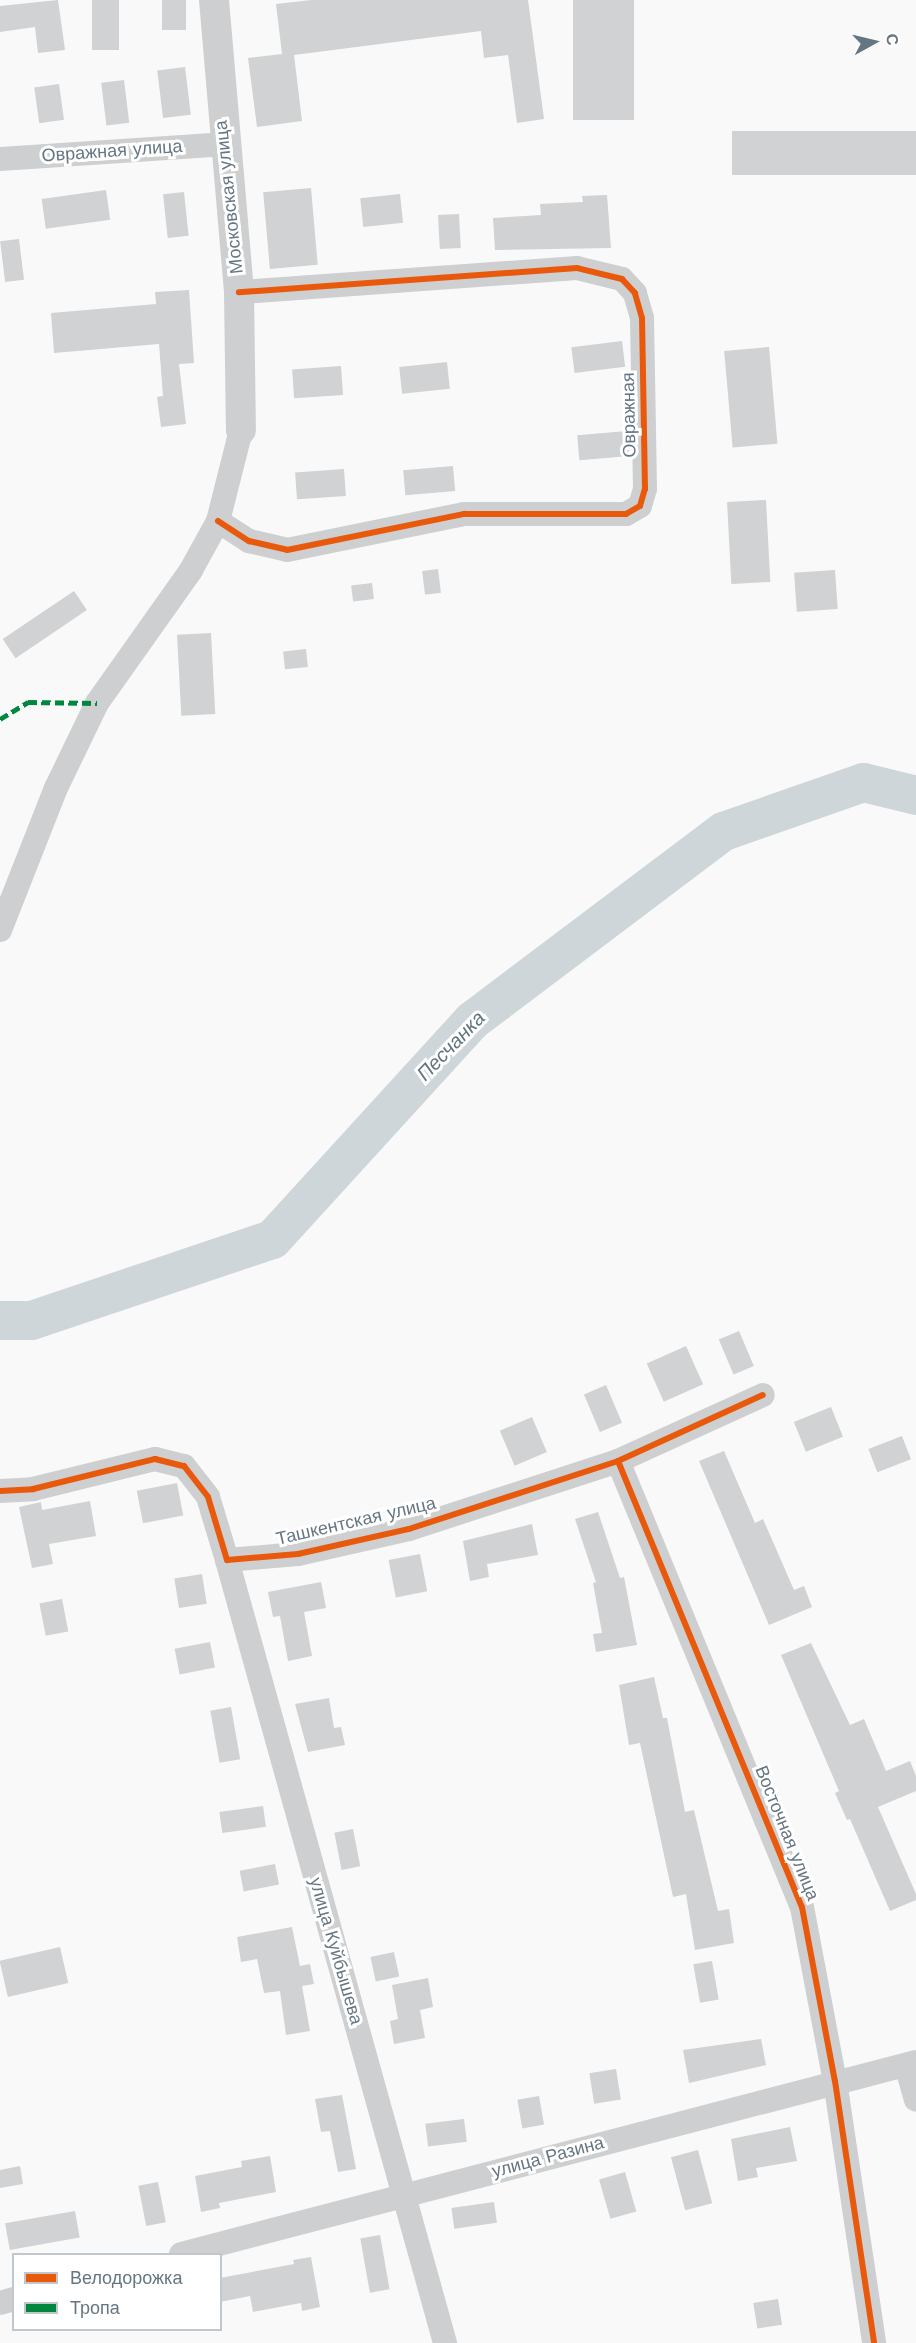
<!DOCTYPE html>
<meta charset="utf-8">
<style>
body{margin:0}
#map{position:relative;width:916px;height:2343px;overflow:hidden;background:#f9f9f9;font-family:"Work Sans",sans-serif}
div>[style]{position:absolute}
.river>*{height:39px;margin:-19.5px;padding:0 19.5px;transform-origin:19.5px;border-radius:19.5px;background:#ced6d9}
.building>*{inset:0;background:#d0d2d3;transform-origin:0 0}
.minor>*{height:24px;margin:-12px;padding:0 12px;transform-origin:12px;border-radius:12px;background:#cecfd0}
.tertiary>*{height:30px;margin:-15px;padding:0 15px;transform-origin:15px;border-radius:15px;background:#cecfd0}
.quiet>*{height:4.5px;margin-top:-2.25px;transform-origin:0;background:repeating-linear-gradient(90deg,#00873e 0 9px,transparent 0 13.5px)}
.cycleway>*{height:6px;margin:-3px;padding:0 3px;transform-origin:3px;border-radius:3px;background:#e8590c}
span{translate:-50% -50%;white-space:nowrap;text-align:center;line-height:1.15;-webkit-text-stroke:6px #fff;paint-order:stroke}
.street-label{font-size:18px;color:#657683}
.water-label{font-size:20px;color:#60757c;font-style:italic}
.legend{position:absolute;left:12px;top:2253px;width:210px;height:78px;box-sizing:border-box;background:#fff;border:2px solid #c1c8cd;margin:0;padding:8px 10px;list-style:none;font-size:18px;color:#657683}
.legend li{display:flex;align-items:center;gap:12px;height:30px}
.legend b{width:30px;border:2px solid #c1c8cd}
.north{position:absolute;left:844px;top:12px;width:60px;height:60px;-webkit-text-stroke:4px #fff;paint-order:stroke;rotate:82deg;font-size:16px;font-weight:700;line-height:24px;text-align:center;color:#657683}
.north::after{content:'';display:block;margin:auto;width:21px;height:27px;background:#657683;clip-path:polygon(50% 0,100% 100%,50% 72%,0 100%)}
</style>
<div id="map">
<div class="river">
<i style="left:0;top:1320px;width:31px"></i>
<i style="left:31px;top:1320px;width:254px;rotate:-18.6deg"></i>
<i style="left:272px;top:1239px;width:297px;rotate:-47.6deg"></i>
<i style="left:472px;top:1020px;width:314px;rotate:-37deg"></i>
<i style="left:723px;top:831px;width:148px;rotate:-19.3deg"></i>
<i style="left:863px;top:782px;width:55px;rotate:13.8deg"></i>
</div>
<div class="building">
<i style="clip-path:polygon(58px 0,65px 50px,38px 53px,35px 27px,0 32px,0 6px)"></i>
<i style="left:92px;top:0;width:27px;height:50px"></i>
<i style="left:162px;top:0;width:24px;height:30px"></i>
<i style="clip-path:polygon(311px 0,528px 0,544px 119px,517px 123px,508px 55px,484px 58px,481px 31px,294px 55px,302px 121px,257px 127px,248px 58px,282px 54px,276px 4px)"></i>
<i style="left:573px;top:0;width:61px;height:120px"></i>
<i style="left:185px;top:67px;width:48px;height:28px;rotate:83deg"></i>
<i style="left:124px;top:80px;width:43px;height:23px;rotate:83deg"></i>
<i style="left:59px;top:84px;width:36px;height:25px;rotate:82deg"></i>
<i style="left:916px;top:131px;width:44px;height:184px;rotate:90deg"></i>
<i style="left:311px;top:188px;width:77px;height:48px;rotate:85deg"></i>
<i style="left:106px;top:190px;width:30px;height:65px;rotate:82deg"></i>
<i style="left:184px;top:192px;width:44px;height:21px;rotate:84deg"></i>
<i style="left:400px;top:194px;width:29px;height:40px;rotate:84deg"></i>
<i style="clip-path:polygon(607px 195px,611px 248px,495px 250px,493px 218px,541px 215px,540px 204px,583px 202px,582px 196px)"></i>
<i style="left:459px;top:214px;width:34px;height:21px;rotate:87deg"></i>
<i style="left:19px;top:239px;width:41px;height:19px;rotate:83deg"></i>
<i style="clip-path:polygon(189px 290px,194px 363px,179px 364px,186px 424px,161px 427px,157px 397px,163px 396px,159px 344px,54px 353px,51px 313px,156px 304px,155px 292px)"></i>
<i style="left:622px;top:341px;width:26px;height:51px;rotate:83deg"></i>
<i style="left:769px;top:347px;width:97px;height:45px;rotate:85deg"></i>
<i style="left:447px;top:362px;width:27px;height:48px;rotate:84deg"></i>
<i style="left:341px;top:366px;width:29px;height:49px;rotate:86deg"></i>
<i style="left:627px;top:431px;width:25px;height:50px;rotate:85deg"></i>
<i style="left:453px;top:466px;width:25px;height:50px;rotate:85deg"></i>
<i style="left:344px;top:469px;width:27px;height:49px;rotate:86deg"></i>
<i style="left:766px;top:500px;width:82px;height:39px;rotate:87deg"></i>
<i style="left:438px;top:569px;width:24px;height:16px;rotate:83deg"></i>
<i style="left:835px;top:570px;width:39px;height:41px;rotate:86deg"></i>
<i style="left:372px;top:583px;width:16px;height:21px;rotate:83deg"></i>
<i style="left:74px;top:591px;width:23px;height:86px;rotate:56deg"></i>
<i style="left:211px;top:633px;width:81px;height:34px;rotate:87deg"></i>
<i style="left:306px;top:649px;width:18px;height:23px;rotate:84deg"></i>
<i style="left:739px;top:1331px;width:38px;height:22px;rotate:67deg"></i>
<i style="left:686px;top:1346px;width:42px;height:43px;rotate:66deg"></i>
<i style="left:606px;top:1385px;width:41px;height:24px;rotate:67deg"></i>
<i style="left:831px;top:1407px;width:32px;height:40px;rotate:68deg"></i>
<i style="left:532px;top:1417px;width:38px;height:35px;rotate:67deg"></i>
<i style="left:902px;top:1436px;width:25px;height:36px;rotate:69deg"></i>
<i style="clip-path:polygon(724px 1451px,755px 1523px,763px 1519px,794px 1590px,804px 1586px,812px 1607px,769px 1625px,699px 1461px)"></i>
<i style="left:177px;top:1483px;width:33px;height:41px;rotate:79deg"></i>
<i style="clip-path:polygon(90px 1501px,96px 1536px,49px 1544px,53px 1564px,32px 1568px,19px 1507px,41px 1502px,42px 1510px)"></i>
<i style="clip-path:polygon(598px 1512px,620px 1578px,624px 1577px,637px 1645px,596px 1652px,593px 1634px,602px 1633px,593px 1583px,596px 1582px,575px 1519px)"></i>
<i style="clip-path:polygon(532px 1524px,538px 1555px,487px 1564px,489px 1577px,470px 1581px,463px 1541px)"></i>
<i style="left:420px;top:1554px;width:38px;height:32px;rotate:79deg"></i>
<i style="left:202px;top:1574px;width:30px;height:28px;rotate:81deg"></i>
<i style="clip-path:polygon(321px 1582px,326px 1608px,304px 1612px,312px 1656px,288px 1661px,280px 1616px,273px 1617px,268px 1592px)"></i>
<i style="left:62px;top:1599px;width:33px;height:23px;rotate:79deg"></i>
<i style="left:210px;top:1642px;width:26px;height:36px;rotate:79deg"></i>
<i style="clip-path:polygon(811px 1643px,850px 1725px,864px 1719px,886px 1771px,910px 1761px,916px 1776px,916px 1791px,878px 1807px,916px 1894px,916px 1900px,890px 1911px,850px 1819px,847px 1820px,835px 1793px,839px 1791px,781px 1655px)"></i>
<i style="clip-path:polygon(654px 1677px,663px 1718px,667px 1718px,685px 1812px,694px 1810px,718px 1911px,729px 1909px,734px 1943px,695px 1950px,686px 1894px,673px 1897px,640px 1743px,629px 1745px,619px 1685px)"></i>
<i style="clip-path:polygon(329px 1698px,334px 1728px,341px 1727px,345px 1745px,308px 1752px,295px 1704px)"></i>
<i style="left:231px;top:1707px;width:53px;height:21px;rotate:80deg"></i>
<i style="left:263px;top:1806px;width:21px;height:44px;rotate:82deg"></i>
<i style="left:353px;top:1829px;width:38px;height:19px;rotate:79deg"></i>
<i style="left:275px;top:1864px;width:21px;height:36px;rotate:79deg"></i>
<i style="clip-path:polygon(292px 1927px,300px 1966px,310px 1964px,314px 1984px,302px 1986px,310px 2031px,286px 2035px,280px 1991px,264px 1993px,257px 1959px,241px 1962px,237px 1937px)"></i>
<i style="left:60px;top:1947px;width:37px;height:62px;rotate:77deg"></i>
<i style="left:394px;top:1952px;width:25px;height:24px;rotate:78deg"></i>
<i style="left:712px;top:1961px;width:39px;height:19px;rotate:80deg"></i>
<i style="clip-path:polygon(428px 1978px,433px 2007px,420px 2010px,425px 2038px,394px 2044px,390px 2021px,398px 2019px,392px 1985px)"></i>
<i style="clip-path:polygon(761px 2039px,766px 2065px,689px 2083px,683px 2050px)"></i>
<i style="left:616px;top:2069px;width:31px;height:27px;rotate:81deg"></i>
<i style="clip-path:polygon(342px 2095px,356px 2169px,338px 2172px,330px 2131px,321px 2132px,315px 2099px)"></i>
<i style="left:539px;top:2096px;width:29px;height:22px;rotate:80deg"></i>
<i style="left:464px;top:2119px;width:23px;height:39px;rotate:83deg"></i>
<i style="clip-path:polygon(790px 2127px,797px 2161px,756px 2168px,758px 2177px,738px 2181px,731px 2139px)"></i>
<i style="left:698px;top:2150px;width:55px;height:28px;rotate:75deg"></i>
<i style="clip-path:polygon(270px 2156px,276px 2192px,219px 2203px,220px 2208px,201px 2212px,195px 2176px,242px 2167px,241px 2161px)"></i>
<i style="clip-path:polygon(20px 2166px,23px 2184px,0 2188px,0 2170px)"></i>
<i style="left:625px;top:2172px;width:41px;height:27px;rotate:74deg"></i>
<i style="left:158px;top:2182px;width:41px;height:20px;rotate:79deg"></i>
<i style="left:494px;top:2202px;width:21px;height:43px;rotate:82deg"></i>
<i style="left:75px;top:2211px;width:27px;height:71px;rotate:80deg"></i>
<i style="left:380px;top:2235px;width:55px;height:20px;rotate:80deg"></i>
<i style="clip-path:polygon(311px 2257px,320px 2307px,302px 2311px,301px 2303px,253px 2312px,250px 2296px,220px 2302px,220px 2278px,294px 2264px,293px 2260px)"></i>
<i style="left:778px;top:2299px;width:26px;height:25px;rotate:81deg"></i>
</div>
<div class="minor">
<i style="left:0;top:159px;width:224px;rotate:-3.8deg"></i>
<i style="left:218px;top:521px;width:37px;rotate:33deg"></i>
<i style="left:249px;top:541px;width:39px;rotate:13deg"></i>
<i style="left:287px;top:550px;width:181px;rotate:-11.5deg"></i>
<i style="left:464px;top:514px;width:162px"></i>
<i style="left:626px;top:514px;width:16px;rotate:-30deg"></i>
<i style="left:640px;top:506px;width:18px;rotate:-74deg"></i>
<i style="left:645px;top:489px;width:171px;rotate:-91deg"></i>
<i style="left:642px;top:318px;width:26px;rotate:-106deg"></i>
<i style="left:635px;top:293px;width:19px;rotate:-133deg"></i>
<i style="left:622px;top:279px;width:46px;rotate:-166.3deg"></i>
<i style="left:577px;top:268px;width:339px;rotate:175.9deg"></i>
<i style="left:0;top:930px;width:153px;rotate:-68.5deg"></i>
<i style="left:56px;top:788px;width:94px;rotate:-64.2deg"></i>
<i style="left:97px;top:703px;width:163px;rotate:-54.7deg"></i>
<i style="left:191px;top:570px;width:56px;rotate:-61.1deg"></i>
<i style="left:218px;top:521px;width:94px;rotate:-75.8deg"></i>
<i style="left:618px;top:1461px;width:482px;rotate:67.6deg"></i>
<i style="left:802px;top:1907px;width:177px;rotate:79.3deg"></i>
<i style="left:835px;top:2081px;width:265px;rotate:81.5deg"></i>
<i style="left:0;top:1491px;width:33px;rotate:-3deg"></i>
<i style="left:33px;top:1489px;width:126px;rotate:-13.8deg"></i>
<i style="left:155px;top:1459px;width:30px;rotate:14deg"></i>
<i style="left:184px;top:1466px;width:39px;rotate:52deg"></i>
<i style="left:208px;top:1497px;width:66px;rotate:73.2deg"></i>
<i style="left:227px;top:1560px;width:71px;rotate:-4.8deg"></i>
<i style="left:298px;top:1554px;width:114px;rotate:-12.7deg"></i>
<i style="left:409px;top:1529px;width:220px;rotate:-18deg"></i>
<i style="left:618px;top:1461px;width:159px;rotate:-24.5deg"></i>
<i style="left:227px;top:1560px;width:813px;rotate:74.44deg"></i>
<i style="left:906px;top:2065px;width:36px;rotate:74deg"></i>
<i style="left:181px;top:2254px;width:760px;rotate:-14.64deg"></i>
<i style="left:0;top:2303px;width:15px;rotate:-16deg"></i>
</div>
<div class="tertiary">
<i style="left:214px;top:0;width:293px;rotate:85.1deg"></i>
<i style="left:239px;top:292px;width:138px;rotate:89.2deg"></i>
</div>
<div class="quiet">
<i style="left:0;top:719px;width:33px;rotate:-31deg"></i>
<i style="left:28px;top:702px;width:69px;rotate:0.8deg"></i>
</div>
<div class="cycleway">
<i style="left:218px;top:521px;width:37px;rotate:33deg"></i>
<i style="left:249px;top:541px;width:39px;rotate:13deg"></i>
<i style="left:287px;top:550px;width:181px;rotate:-11.5deg"></i>
<i style="left:464px;top:514px;width:162px"></i>
<i style="left:626px;top:514px;width:16px;rotate:-30deg"></i>
<i style="left:640px;top:506px;width:18px;rotate:-74deg"></i>
<i style="left:645px;top:489px;width:171px;rotate:-91deg"></i>
<i style="left:642px;top:318px;width:26px;rotate:-106deg"></i>
<i style="left:635px;top:293px;width:19px;rotate:-133deg"></i>
<i style="left:622px;top:279px;width:46px;rotate:-166.3deg"></i>
<i style="left:577px;top:268px;width:339px;rotate:175.9deg"></i>
<i style="left:618px;top:1461px;width:482px;rotate:67.6deg"></i>
<i style="left:802px;top:1907px;width:177px;rotate:79.3deg"></i>
<i style="left:835px;top:2081px;width:265px;rotate:81.5deg"></i>
<i style="left:0;top:1491px;width:33px;rotate:-3deg"></i>
<i style="left:33px;top:1489px;width:126px;rotate:-13.8deg"></i>
<i style="left:155px;top:1459px;width:30px;rotate:14deg"></i>
<i style="left:184px;top:1466px;width:39px;rotate:52deg"></i>
<i style="left:208px;top:1497px;width:66px;rotate:73.2deg"></i>
<i style="left:227px;top:1560px;width:71px;rotate:-4.8deg"></i>
<i style="left:298px;top:1554px;width:114px;rotate:-12.7deg"></i>
<i style="left:409px;top:1529px;width:220px;rotate:-18deg"></i>
<i style="left:618px;top:1461px;width:159px;rotate:-24.5deg"></i>
</div>
<div class="street-label">
<span style="left:112px;top:151px;rotate:-4deg">Овражная улица</span>
<span style="left:229px;top:197px;rotate:-96deg">Московская улица</span>
<span style="left:629px;top:415px;rotate:-91deg">Овражная</span>
<span style="left:356px;top:1521px;rotate:-13deg">Ташкентская улица</span>
<span style="left:787px;top:1833px;rotate:68deg">Восточная улица</span>
<span style="left:336px;top:1951px;rotate:74deg">улица Куйбышева</span>
<span style="left:548px;top:2157px;rotate:-15deg">улица Разина</span>
</div>
<div class="water-label">
<span style="left:451px;top:1046px;rotate:-46deg">Песчанка</span>
</div>
<ul class="legend">
<li><b style="height:8px;background:#e8590c"></b>Велодорожка</li>
<li><b style="height:8px;background:#00873e"></b>Тропа</li>
</ul>
<div class="north">С</div>
</div>
